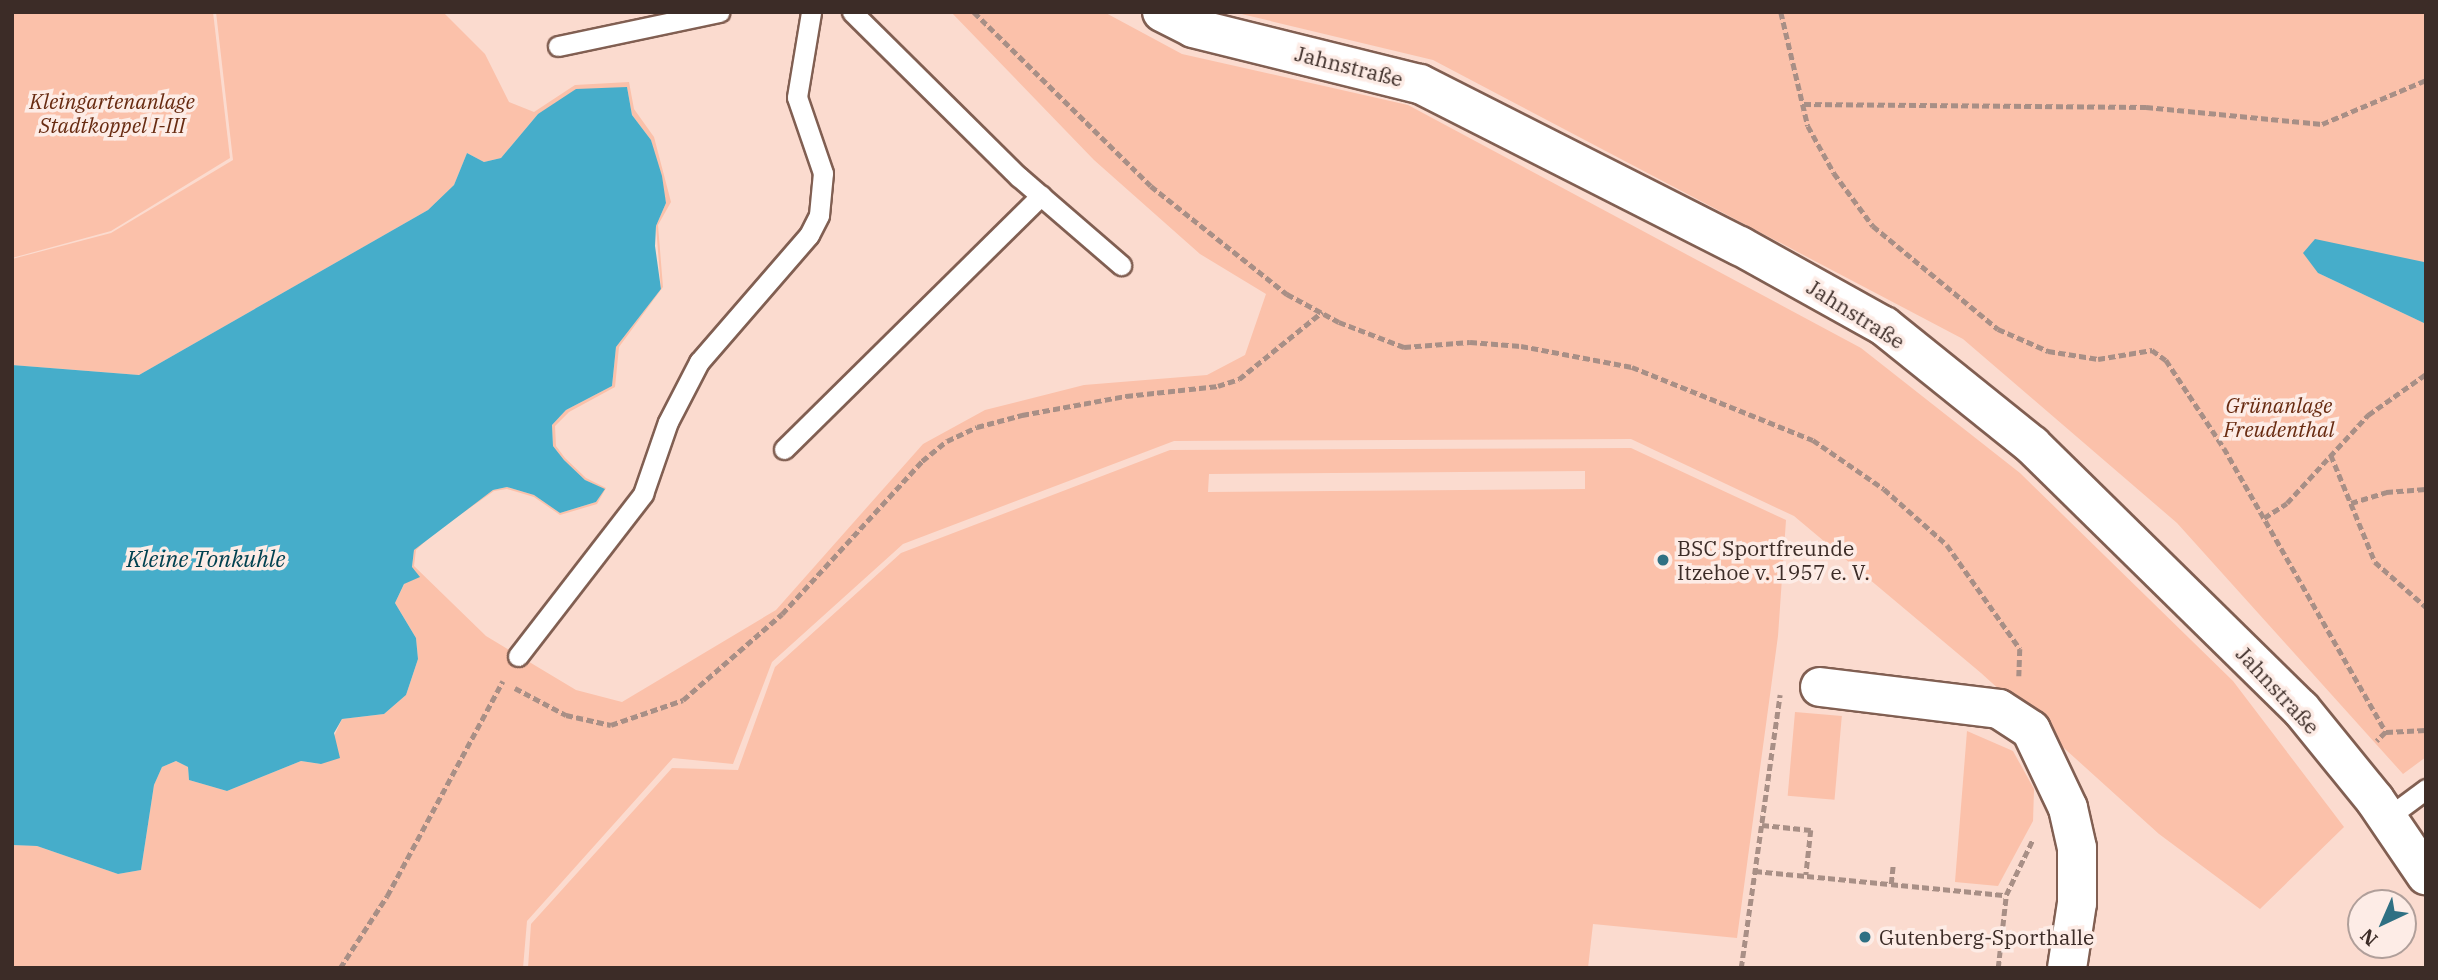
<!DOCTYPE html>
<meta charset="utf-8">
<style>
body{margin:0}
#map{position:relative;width:2438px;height:980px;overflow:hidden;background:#fbdbcf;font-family:"IBM Plex Serif",serif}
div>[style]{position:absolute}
.green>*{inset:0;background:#fbc1aa;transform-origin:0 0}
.water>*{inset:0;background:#46adca}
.path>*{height:4.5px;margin-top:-2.25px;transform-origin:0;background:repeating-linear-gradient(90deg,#a88f86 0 7px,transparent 0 10.5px)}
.roads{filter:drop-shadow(2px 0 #815f52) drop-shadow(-2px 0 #815f52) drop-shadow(0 2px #815f52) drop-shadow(0 -2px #815f52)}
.service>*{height:19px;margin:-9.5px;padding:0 9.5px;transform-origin:9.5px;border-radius:9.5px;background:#fff}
.minor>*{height:38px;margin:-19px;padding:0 19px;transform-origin:19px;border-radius:19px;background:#fff}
.dots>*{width:19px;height:19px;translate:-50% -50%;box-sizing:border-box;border:4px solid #fdece6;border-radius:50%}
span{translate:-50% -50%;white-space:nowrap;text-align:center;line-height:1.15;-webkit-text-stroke:7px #fdece6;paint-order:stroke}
.street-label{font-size:21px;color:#3c2c27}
.park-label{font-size:21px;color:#682b11;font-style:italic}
.poi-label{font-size:21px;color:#3c2c27}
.left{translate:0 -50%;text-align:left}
.water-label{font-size:23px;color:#004150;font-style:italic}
.frame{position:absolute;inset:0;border:14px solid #3c2c27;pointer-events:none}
.north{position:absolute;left:2347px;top:889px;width:70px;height:70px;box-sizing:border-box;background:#fdece6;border:2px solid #b09f9a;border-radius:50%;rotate:224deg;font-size:19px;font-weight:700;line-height:28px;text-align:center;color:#3c2c27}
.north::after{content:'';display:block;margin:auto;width:24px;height:32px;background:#2f7083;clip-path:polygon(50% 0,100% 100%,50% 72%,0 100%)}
</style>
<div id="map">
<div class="green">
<i style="clip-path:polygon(12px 12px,213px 12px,230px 158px,111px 231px,12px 258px)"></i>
<i style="clip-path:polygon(216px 12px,443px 12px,485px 54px,509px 102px,534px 112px,575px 85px,629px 82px,634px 109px,654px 137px,671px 202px,658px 225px,663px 287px,619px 347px,615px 387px,569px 412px,555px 426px,556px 446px,565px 458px,586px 478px,606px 488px,597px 504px,560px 515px,534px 497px,507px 489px,494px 491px,434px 533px,416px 550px,414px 566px,486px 636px,576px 690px,622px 702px,776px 610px,923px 444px,985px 410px,1084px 385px,1207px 375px,1245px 355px,1266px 294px,1200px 254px,1094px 160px,951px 12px,1104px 12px,1182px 54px,1408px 105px,1861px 348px,2020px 473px,2233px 681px,2344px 827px,2260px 909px,2159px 834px,1981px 673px,1794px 516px,1631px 439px,1174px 441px,903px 544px,772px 662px,733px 764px,673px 758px,527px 921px,523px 968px,12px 968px,12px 845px,37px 846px,118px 874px,141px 870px,154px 785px,162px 767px,176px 761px,188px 767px,189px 780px,227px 791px,301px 761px,321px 764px,342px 719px,384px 714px,406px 695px,418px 659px,416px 638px,395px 603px,412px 568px,414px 550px,431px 534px,493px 490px,507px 487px,534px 495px,560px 513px,596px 502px,604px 489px,585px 480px,564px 460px,553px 446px,552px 425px,566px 410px,612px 386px,616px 347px,661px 289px,656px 226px,666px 203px,651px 140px,632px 115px,627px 87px,538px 114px,501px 158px,484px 162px,467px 153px,454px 185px,428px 210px,139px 375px,12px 365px,12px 259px,111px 233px,233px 160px)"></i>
<i style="clip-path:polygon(1233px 12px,2426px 12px,2426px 263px,2358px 250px,2318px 273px,2426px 324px,2426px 757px,2403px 774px,2177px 523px,1963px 339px,1433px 60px)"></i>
<i style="clip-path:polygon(evenodd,1631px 448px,1786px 520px,1778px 636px,1737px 938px,1593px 924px,1588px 968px,528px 968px,531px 924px,672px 768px,738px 770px,775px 667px,901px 553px,1170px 450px,1631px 448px,1585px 471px,1585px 489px,1208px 492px,1209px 474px,1585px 471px)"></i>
<i style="left:1795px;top:712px;width:47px;height:84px;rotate:5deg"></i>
<i style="clip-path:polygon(1967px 731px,2013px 751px,2034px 789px,2033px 821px,1998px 886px,1955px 882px)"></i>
</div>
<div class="water">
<i style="clip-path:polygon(627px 87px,632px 115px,651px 140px,662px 176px,666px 203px,656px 226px,655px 246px,661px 289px,616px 347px,612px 386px,566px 410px,552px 425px,553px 446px,564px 460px,585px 480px,605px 489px,596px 502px,560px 513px,534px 495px,507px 487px,493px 490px,414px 550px,412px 567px,420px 577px,404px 584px,395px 603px,416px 638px,418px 659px,406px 695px,384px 714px,342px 719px,334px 733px,340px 758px,321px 764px,301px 761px,227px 791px,189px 780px,188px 767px,176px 761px,162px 767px,154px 785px,141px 870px,118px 874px,37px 846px,12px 845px,12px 365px,139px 375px,428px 210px,454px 185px,467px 153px,484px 162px,501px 158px,538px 114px,576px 89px)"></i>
<i style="clip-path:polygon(2315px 239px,2424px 262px,2426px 324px,2318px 273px,2303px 253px)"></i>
</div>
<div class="path">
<i style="left:974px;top:12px;width:248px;rotate:44.5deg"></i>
<i style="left:1151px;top:186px;width:174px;rotate:38.5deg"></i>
<i style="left:1287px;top:294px;width:59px;rotate:28.3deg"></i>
<i style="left:1339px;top:322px;width:70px;rotate:21deg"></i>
<i style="left:1404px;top:347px;width:66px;rotate:-4.3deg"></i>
<i style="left:1470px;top:342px;width:51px;rotate:4.5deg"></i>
<i style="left:1521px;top:346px;width:113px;rotate:10.7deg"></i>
<i style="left:1632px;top:367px;width:195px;rotate:22deg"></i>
<i style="left:1813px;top:440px;width:86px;rotate:34.6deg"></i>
<i style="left:1884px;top:489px;width:84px;rotate:41.6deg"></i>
<i style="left:1947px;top:545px;width:127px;rotate:54.9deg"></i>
<i style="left:2020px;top:649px;width:27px;rotate:92deg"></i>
<i style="left:1781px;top:12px;width:117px;rotate:76.7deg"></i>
<i style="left:1808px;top:126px;width:54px;rotate:61deg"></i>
<i style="left:1834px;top:173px;width:66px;rotate:53.7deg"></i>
<i style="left:1873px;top:226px;width:162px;rotate:39.5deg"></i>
<i style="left:1998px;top:329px;width:55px;rotate:23.7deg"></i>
<i style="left:2048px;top:351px;width:51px;rotate:9.1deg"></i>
<i style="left:2098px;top:359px;width:55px;rotate:-9.5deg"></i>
<i style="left:2152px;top:350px;width:17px;rotate:36deg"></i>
<i style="left:2166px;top:360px;width:105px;rotate:56.6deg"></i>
<i style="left:2224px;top:448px;width:327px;rotate:60.3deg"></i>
<i style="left:2386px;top:732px;width:13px;rotate:135deg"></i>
<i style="left:1804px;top:104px;width:342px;rotate:0.5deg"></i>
<i style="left:2146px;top:107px;width:177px;rotate:5.5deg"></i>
<i style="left:2322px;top:124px;width:113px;rotate:-22.9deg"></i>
<i style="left:2331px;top:455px;width:116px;rotate:67.6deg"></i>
<i style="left:2375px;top:562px;width:68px;rotate:41.4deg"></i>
<i style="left:2351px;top:503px;width:37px;rotate:-17deg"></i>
<i style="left:2386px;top:492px;width:40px;rotate:-4.3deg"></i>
<i style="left:2264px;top:518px;width:27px;rotate:-33deg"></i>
<i style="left:2287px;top:503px;width:120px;rotate:-47.4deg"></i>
<i style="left:2368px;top:415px;width:71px;rotate:-35.3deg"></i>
<i style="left:515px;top:688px;width:58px;rotate:27.9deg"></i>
<i style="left:566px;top:715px;width:46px;rotate:12.5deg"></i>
<i style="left:611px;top:725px;width:76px;rotate:-19.1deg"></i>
<i style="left:683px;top:700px;width:131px;rotate:-41deg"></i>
<i style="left:782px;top:614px;width:207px;rotate:-47.5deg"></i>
<i style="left:922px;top:461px;width:32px;rotate:-39deg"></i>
<i style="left:947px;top:441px;width:33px;rotate:-25deg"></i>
<i style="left:977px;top:427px;width:47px;rotate:-14.9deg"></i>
<i style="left:1022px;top:415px;width:106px;rotate:-10.4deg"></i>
<i style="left:1126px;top:396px;width:93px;rotate:-6.2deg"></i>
<i style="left:1218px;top:386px;width:22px;rotate:-18deg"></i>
<i style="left:1239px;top:379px;width:107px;rotate:-38.9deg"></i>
<i style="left:2386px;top:732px;width:40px;rotate:-2.9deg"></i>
<i style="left:1762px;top:825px;width:49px;rotate:5.8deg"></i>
<i style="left:1811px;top:830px;width:45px;rotate:96.3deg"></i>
<i style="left:1755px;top:871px;width:252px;rotate:5.5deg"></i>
<i style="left:2006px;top:895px;width:62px;rotate:-64.3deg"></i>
<i style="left:1891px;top:884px;width:20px;rotate:-84deg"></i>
<i style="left:340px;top:968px;width:86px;rotate:-56.9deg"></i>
<i style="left:387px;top:896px;width:244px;rotate:-61.7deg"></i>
<i style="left:1741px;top:968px;width:276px;rotate:-81.9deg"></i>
<i style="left:1998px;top:968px;width:72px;rotate:-83.7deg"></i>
</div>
<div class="roads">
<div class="service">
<i style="left:852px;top:12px;width:235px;rotate:44.7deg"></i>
<i style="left:1019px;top:177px;width:135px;rotate:40.8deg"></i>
<i style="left:558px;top:46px;width:165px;rotate:-11.9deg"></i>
<i style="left:784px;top:449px;width:361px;rotate:-44.6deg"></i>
<i style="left:518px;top:656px;width:205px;rotate:-52.3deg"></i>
<i style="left:643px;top:494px;width:76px;rotate:-70.9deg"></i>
<i style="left:668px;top:422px;width:68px;rotate:-62.7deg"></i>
<i style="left:699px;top:362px;width:168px;rotate:-49.1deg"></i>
<i style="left:809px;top:235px;width:22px;rotate:-63deg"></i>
<i style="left:819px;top:215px;width:42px;rotate:-84.6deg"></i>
<i style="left:823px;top:173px;width:80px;rotate:-108.9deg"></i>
<i style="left:797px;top:97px;width:86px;rotate:-80.6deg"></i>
<i style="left:2387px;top:818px;width:49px;rotate:-36.6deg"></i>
</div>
<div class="minor">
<i style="left:1162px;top:12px;width:35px;rotate:27deg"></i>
<i style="left:1193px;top:28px;width:234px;rotate:13.9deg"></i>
<i style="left:1420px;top:84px;width:359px;rotate:26.9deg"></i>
<i style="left:1740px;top:246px;width:165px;rotate:29.1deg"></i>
<i style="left:1884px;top:326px;width:190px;rotate:38.8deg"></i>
<i style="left:2032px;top:445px;width:377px;rotate:44.5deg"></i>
<i style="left:2301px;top:709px;width:117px;rotate:50.9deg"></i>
<i style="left:2375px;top:800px;width:91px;rotate:55.8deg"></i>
<i style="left:1820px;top:687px;width:180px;rotate:7deg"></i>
<i style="left:1999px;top:709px;width:38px;rotate:33deg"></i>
<i style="left:2031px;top:730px;width:86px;rotate:64.6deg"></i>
<i style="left:2068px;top:808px;width:41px;rotate:77.3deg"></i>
<i style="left:2077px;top:848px;width:55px;rotate:90deg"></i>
<i style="left:2077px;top:903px;width:66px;rotate:98.7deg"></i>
</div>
</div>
<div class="dots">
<i style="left:1663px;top:560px;background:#2f7083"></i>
<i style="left:1865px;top:937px;background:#2f7083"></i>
</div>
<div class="street-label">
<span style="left:1349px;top:66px;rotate:14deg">Jahnstraße</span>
<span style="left:1856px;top:314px;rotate:32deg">Jahnstraße</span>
<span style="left:2278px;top:690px;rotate:47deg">Jahnstraße</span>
</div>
<div class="park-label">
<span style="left:112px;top:113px">Kleingartenanlage<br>Stadtkoppel I-III</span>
<span style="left:2279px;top:417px">Grünanlage<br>Freudenthal</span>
</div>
<div class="poi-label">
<span class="left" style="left:1677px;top:560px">BSC Sportfreunde<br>Itzehoe v. 1957 e. V.</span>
<span class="left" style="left:1879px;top:937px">Gutenberg-Sporthalle</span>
</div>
<div class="water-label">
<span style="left:206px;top:558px">Kleine Tonkuhle</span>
</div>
<div class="frame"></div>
<div class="north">N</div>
</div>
